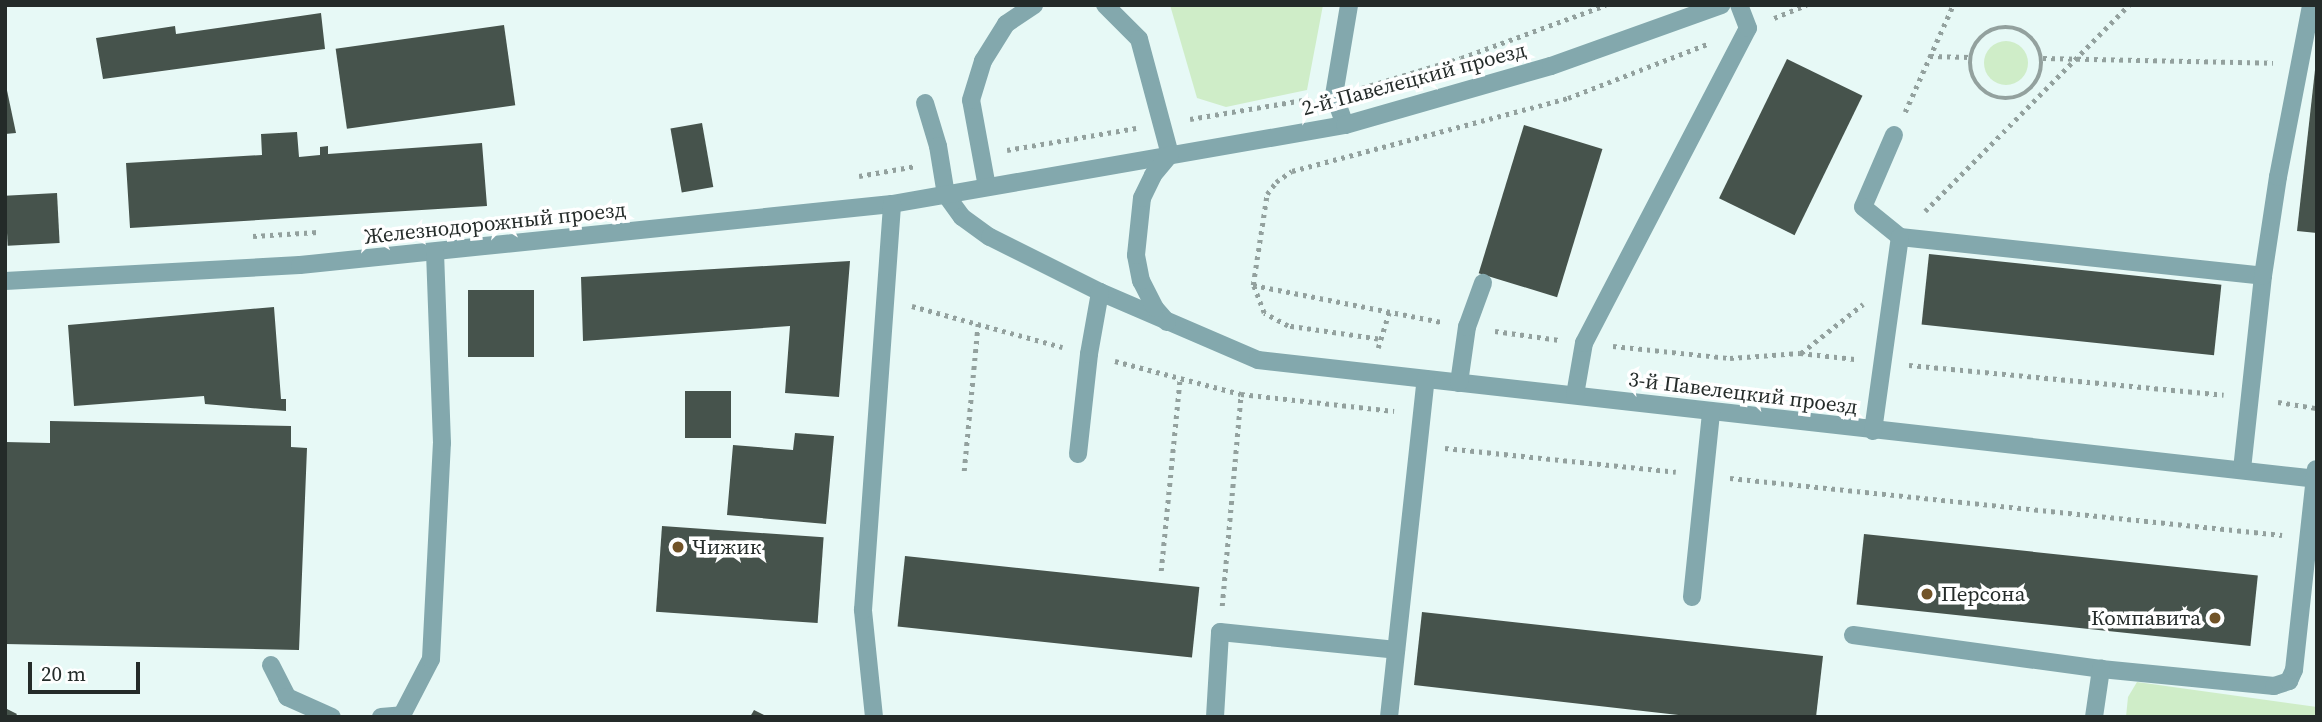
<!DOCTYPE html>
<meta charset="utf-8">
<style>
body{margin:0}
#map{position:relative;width:2322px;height:722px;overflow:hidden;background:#e7f9f6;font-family:"Source Serif 4",serif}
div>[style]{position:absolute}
.green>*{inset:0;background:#cfedc8}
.round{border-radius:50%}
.building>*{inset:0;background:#46534c;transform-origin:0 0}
.path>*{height:4.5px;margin-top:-2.25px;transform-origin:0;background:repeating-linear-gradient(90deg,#93a19e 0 3.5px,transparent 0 8.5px)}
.path>.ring{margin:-2.25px;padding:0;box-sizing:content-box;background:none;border:4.5px solid #93a19e;border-radius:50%}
.minor>*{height:18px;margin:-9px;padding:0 9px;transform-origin:9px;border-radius:9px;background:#83a8ad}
.dots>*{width:19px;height:19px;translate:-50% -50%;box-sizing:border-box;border:4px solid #fff;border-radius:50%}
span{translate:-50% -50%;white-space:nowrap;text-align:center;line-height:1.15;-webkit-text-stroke:7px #fff;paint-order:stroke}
.street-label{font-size:21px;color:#242b29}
.poi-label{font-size:21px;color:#242b29}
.left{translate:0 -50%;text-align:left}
.right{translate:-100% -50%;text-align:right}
.frame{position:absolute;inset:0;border:7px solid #242b29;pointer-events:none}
.scale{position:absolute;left:28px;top:662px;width:112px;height:32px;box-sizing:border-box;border:4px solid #242b29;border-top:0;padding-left:9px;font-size:21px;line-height:24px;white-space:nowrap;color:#242b29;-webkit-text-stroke:5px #fff;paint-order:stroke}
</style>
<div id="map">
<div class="green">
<i style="clip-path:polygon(1170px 5px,1323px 5px,1307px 90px,1226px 107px,1197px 98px)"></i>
<i class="round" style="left:1984px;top:41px;width:44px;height:44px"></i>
<i style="clip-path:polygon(2137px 682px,2317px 707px,2317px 717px,2126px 717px,2128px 697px)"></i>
</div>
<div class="building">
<i style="clip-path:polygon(321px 13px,325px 49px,103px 79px,96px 38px,175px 26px,176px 34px)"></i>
<i style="left:504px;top:25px;width:81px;height:170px;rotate:82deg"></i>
<i style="left:1787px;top:59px;width:84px;height:155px;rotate:26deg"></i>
<i style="clip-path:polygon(2315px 70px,2317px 71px,2317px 233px,2297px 231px)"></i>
<i style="clip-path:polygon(5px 81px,16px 133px,5px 134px)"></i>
<i style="left:702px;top:123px;width:65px;height:32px;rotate:80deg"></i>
<i style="left:1524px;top:125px;width:82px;height:155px;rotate:17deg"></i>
<i style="clip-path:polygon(297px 132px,299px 157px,320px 155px,320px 147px,328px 146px,328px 154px,482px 143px,487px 206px,130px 228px,126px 163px,262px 155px,261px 134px)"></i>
<i style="left:57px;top:193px;width:50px;height:52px;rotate:87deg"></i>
<i style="left:1929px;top:254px;width:294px;height:71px;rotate:6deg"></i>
<i style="clip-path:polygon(850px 261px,839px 397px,785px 393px,790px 326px,583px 341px,581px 277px)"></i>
<i style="left:468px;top:290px;width:66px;height:67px"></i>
<i style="clip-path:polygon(274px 307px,281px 399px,286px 399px,286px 411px,205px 404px,204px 396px,74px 406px,68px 325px)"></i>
<i style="left:685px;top:391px;width:46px;height:47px"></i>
<i style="clip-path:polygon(50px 421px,291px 426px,291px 447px,307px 448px,299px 650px,5px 644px,5px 442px,50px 443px)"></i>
<i style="clip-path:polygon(795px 433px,834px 436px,826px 524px,727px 515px,733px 445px,793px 450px)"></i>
<i style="left:662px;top:526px;width:162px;height:86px;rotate:4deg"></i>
<i style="left:1864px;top:534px;width:396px;height:71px;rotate:6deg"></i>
<i style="left:905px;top:556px;width:296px;height:71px;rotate:6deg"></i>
<i style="clip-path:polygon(1422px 612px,1823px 656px,1816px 717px,1696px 717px,1414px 685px)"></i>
<i style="clip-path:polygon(5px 708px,17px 714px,15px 717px,5px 717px)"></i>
<i style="clip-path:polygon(754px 710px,768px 717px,750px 717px)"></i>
</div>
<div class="path">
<i style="left:1774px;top:18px;width:35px;rotate:-22deg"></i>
<i class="ring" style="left:1970px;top:27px;width:67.5px;height:67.5px"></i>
<i style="left:1930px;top:56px;width:40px;rotate:1.4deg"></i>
<i style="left:2043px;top:58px;width:230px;rotate:1.2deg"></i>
<i style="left:1362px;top:88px;width:103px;rotate:-16.9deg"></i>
<i style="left:1461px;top:58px;width:154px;rotate:-20.1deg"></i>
<i style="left:1905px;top:112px;width:117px;rotate:-65.8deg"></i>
<i style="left:1190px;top:119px;width:121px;rotate:-9.5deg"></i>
<i style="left:1007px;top:150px;width:131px;rotate:-9.7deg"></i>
<i style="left:859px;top:176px;width:58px;rotate:-10deg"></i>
<i style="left:1925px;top:211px;width:290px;rotate:-45.3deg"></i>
<i style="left:253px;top:236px;width:65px;rotate:-3.5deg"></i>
<i style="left:1253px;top:285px;width:192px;rotate:11.1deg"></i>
<i style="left:912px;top:306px;width:156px;rotate:15.3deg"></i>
<i style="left:1495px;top:331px;width:65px;rotate:8deg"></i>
<i style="left:1378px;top:339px;width:91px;rotate:-171.8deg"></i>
<i style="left:1288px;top:326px;width:27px;rotate:-152deg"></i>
<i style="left:1264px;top:313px;width:30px;rotate:-111deg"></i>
<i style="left:1253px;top:285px;width:92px;rotate:-81.3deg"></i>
<i style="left:1267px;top:194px;width:15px;rotate:-53deg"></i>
<i style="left:1276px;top:182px;width:19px;rotate:-35deg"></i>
<i style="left:1292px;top:171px;width:285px;rotate:-14.8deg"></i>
<i style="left:1568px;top:98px;width:149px;rotate:-21.2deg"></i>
<i style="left:1613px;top:346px;width:118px;rotate:5.9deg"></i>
<i style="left:1730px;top:358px;width:70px;rotate:-4.1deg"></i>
<i style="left:1800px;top:353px;width:55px;rotate:6.2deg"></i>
<i style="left:1378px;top:348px;width:37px;rotate:-73deg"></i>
<i style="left:1801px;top:353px;width:79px;rotate:-38.3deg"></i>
<i style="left:1115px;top:361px;width:130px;rotate:14.7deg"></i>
<i style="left:1241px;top:394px;width:154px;rotate:6.3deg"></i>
<i style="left:1909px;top:365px;width:316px;rotate:5.4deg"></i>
<i style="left:2278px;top:402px;width:39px;rotate:9deg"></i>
<i style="left:1445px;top:448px;width:232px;rotate:5.9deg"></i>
<i style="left:964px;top:471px;width:148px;rotate:-84.6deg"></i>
<i style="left:1730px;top:478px;width:555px;rotate:5.9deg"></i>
<i style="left:1161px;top:571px;width:194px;rotate:-84.4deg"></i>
<i style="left:1222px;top:606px;width:213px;rotate:-84.9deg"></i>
</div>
<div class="minor">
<i style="left:1105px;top:5px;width:48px;rotate:45deg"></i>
<i style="left:1139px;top:39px;width:120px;rotate:75deg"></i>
<i style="left:925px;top:103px;width:45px;rotate:73.2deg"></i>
<i style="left:938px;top:146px;width:50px;rotate:80.7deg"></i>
<i style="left:946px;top:195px;width:27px;rotate:54deg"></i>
<i style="left:962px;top:217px;width:34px;rotate:36deg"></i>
<i style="left:990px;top:237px;width:123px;rotate:26.6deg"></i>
<i style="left:1100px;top:292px;width:172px;rotate:23.3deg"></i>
<i style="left:1258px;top:360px;width:1066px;rotate:6.41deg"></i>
<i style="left:1345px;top:125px;width:32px;rotate:-110deg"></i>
<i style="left:1334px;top:95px;width:91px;rotate:-80.5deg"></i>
<i style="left:1894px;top:135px;width:78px;rotate:113.3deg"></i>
<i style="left:1863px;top:207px;width:48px;rotate:39deg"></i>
<i style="left:1900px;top:237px;width:365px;rotate:6.1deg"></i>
<i style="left:2263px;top:276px;width:195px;rotate:96.2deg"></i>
<i style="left:987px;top:187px;width:88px;rotate:-100.4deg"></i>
<i style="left:971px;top:100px;width:41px;rotate:-72.9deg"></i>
<i style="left:983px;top:61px;width:44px;rotate:-58.1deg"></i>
<i style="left:1006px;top:24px;width:34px;rotate:-34deg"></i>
<i style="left:2263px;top:276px;width:100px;rotate:-81.4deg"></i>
<i style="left:2278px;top:177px;width:175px;rotate:-79.1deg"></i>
<i style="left:5px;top:281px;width:295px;rotate:-3.1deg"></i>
<i style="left:300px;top:265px;width:595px;rotate:-5.88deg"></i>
<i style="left:892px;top:204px;width:460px;rotate:-9.9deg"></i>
<i style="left:1345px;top:125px;width:214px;rotate:-16deg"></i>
<i style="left:1551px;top:66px;width:181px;rotate:-19.7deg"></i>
<i style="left:1167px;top:322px;width:18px;rotate:-131deg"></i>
<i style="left:1155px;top:308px;width:30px;rotate:-117deg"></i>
<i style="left:1141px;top:281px;width:26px;rotate:-101deg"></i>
<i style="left:1136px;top:255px;width:57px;rotate:-84deg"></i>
<i style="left:1142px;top:198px;width:25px;rotate:-64deg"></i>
<i style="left:1153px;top:175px;width:26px;rotate:-50deg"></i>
<i style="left:1459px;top:383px;width:57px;rotate:-81.9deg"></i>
<i style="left:1467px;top:327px;width:47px;rotate:-70deg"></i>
<i style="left:1575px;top:395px;width:53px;rotate:-80.2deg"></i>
<i style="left:1584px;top:343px;width:355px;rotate:-62.5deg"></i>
<i style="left:1748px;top:28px;width:25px;rotate:-111deg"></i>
<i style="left:1873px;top:431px;width:196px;rotate:-82.1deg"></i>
<i style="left:1078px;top:454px;width:101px;rotate:-83.7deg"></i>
<i style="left:1089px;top:354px;width:63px;rotate:-79.9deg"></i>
<i style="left:1692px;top:597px;width:186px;rotate:-84.1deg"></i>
<i style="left:1853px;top:635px;width:250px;rotate:7.8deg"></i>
<i style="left:2101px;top:669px;width:174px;rotate:5.6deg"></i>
<i style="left:2274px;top:686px;width:16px;rotate:-18deg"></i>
<i style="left:2289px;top:681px;width:12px;rotate:-66deg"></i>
<i style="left:2294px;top:670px;width:202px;rotate:-83.8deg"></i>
<i style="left:271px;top:665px;width:36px;rotate:63deg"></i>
<i style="left:287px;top:697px;width:49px;rotate:24deg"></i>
<i style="left:381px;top:717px;width:21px;rotate:-5deg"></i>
<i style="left:402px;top:715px;width:63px;rotate:-62.6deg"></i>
<i style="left:431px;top:659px;width:216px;rotate:-87.1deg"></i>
<i style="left:442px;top:443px;width:190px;rotate:-92.1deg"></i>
<i style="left:874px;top:717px;width:108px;rotate:-95.9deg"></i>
<i style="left:863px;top:610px;width:407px;rotate:-85.9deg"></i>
<i style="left:1215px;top:717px;width:85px;rotate:-86.6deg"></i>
<i style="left:1220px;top:632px;width:177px;rotate:5.8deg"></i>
<i style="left:1389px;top:717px;width:340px;rotate:-83.8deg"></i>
<i style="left:2094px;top:717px;width:49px;rotate:-81.7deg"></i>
</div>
<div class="dots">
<i style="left:678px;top:547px;background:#715327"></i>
<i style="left:1927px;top:594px;background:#715327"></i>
<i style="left:2215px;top:618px;background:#715327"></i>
</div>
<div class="street-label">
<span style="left:1414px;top:79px;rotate:-15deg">2-й Павелецкий проезд</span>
<span style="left:495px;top:223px;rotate:-6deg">Железнодорожный проезд</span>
<span style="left:1743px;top:393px;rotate:7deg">3-й Павелецкий проезд</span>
</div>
<div class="poi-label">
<span class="left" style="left:692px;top:547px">Чижик</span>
<span class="left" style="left:1941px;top:594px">Персона</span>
<span class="right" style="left:2201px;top:618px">Компавита</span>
</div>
<div class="frame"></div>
<div class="scale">20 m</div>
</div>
